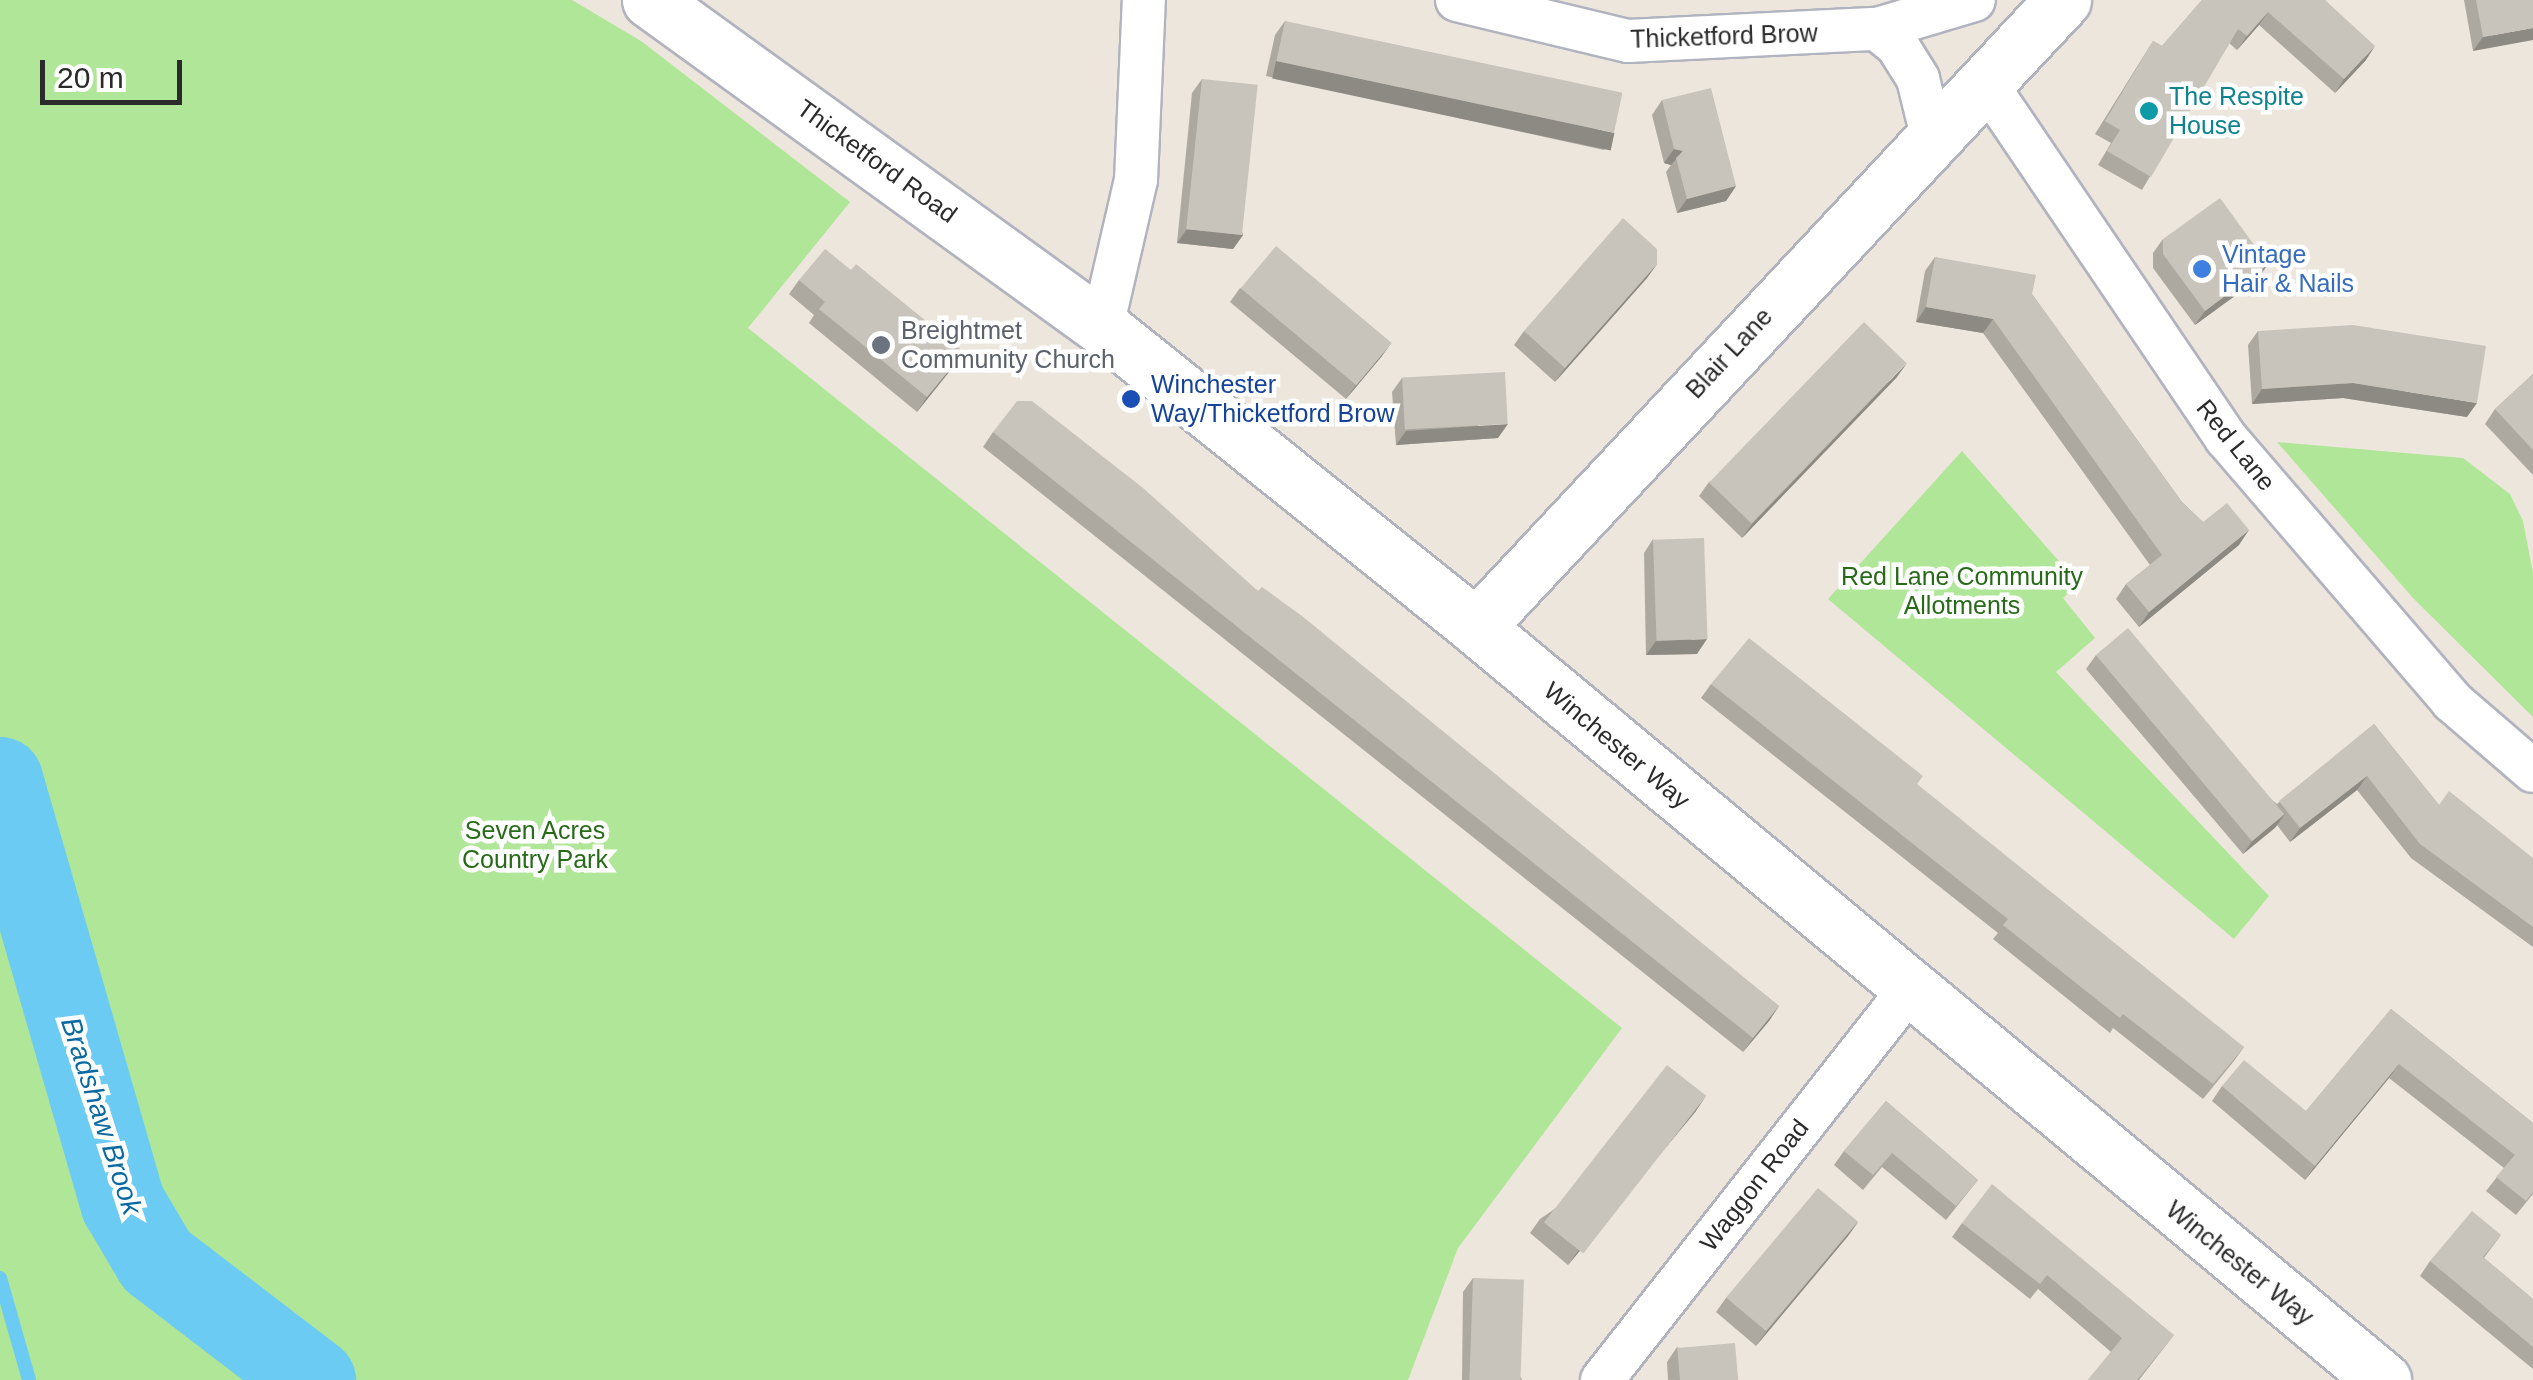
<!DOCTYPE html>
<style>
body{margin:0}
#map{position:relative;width:2533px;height:1380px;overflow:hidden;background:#ede6dd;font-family:Helvetica,sans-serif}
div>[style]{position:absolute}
.green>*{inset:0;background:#b0e697}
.stream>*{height:14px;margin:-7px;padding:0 7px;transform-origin:7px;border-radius:7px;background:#6ccbf3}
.river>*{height:85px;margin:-42.5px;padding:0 42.5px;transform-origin:42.5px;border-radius:42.5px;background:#6ccbf3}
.roads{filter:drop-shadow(2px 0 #b1b3bf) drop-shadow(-2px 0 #b1b3bf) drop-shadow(0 2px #b1b3bf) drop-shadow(0 -2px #b1b3bf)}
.street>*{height:42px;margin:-21px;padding:0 21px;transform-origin:21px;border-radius:21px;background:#fff}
.secondary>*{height:55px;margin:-27.5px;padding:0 27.5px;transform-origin:27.5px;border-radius:27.5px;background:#fff}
.wall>*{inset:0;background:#ada9a1}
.shaded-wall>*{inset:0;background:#8d8983;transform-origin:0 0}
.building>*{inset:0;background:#c9c4bb;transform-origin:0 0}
.dots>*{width:28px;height:28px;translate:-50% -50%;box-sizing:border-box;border:5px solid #fff;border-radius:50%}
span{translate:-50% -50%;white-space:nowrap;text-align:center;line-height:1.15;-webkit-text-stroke:9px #fff;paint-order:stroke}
.street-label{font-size:25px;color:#2b2b2b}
.culture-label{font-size:25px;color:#0d838f}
.left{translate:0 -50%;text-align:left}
.shop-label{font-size:25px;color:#366cbe}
.worship-label{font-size:25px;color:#5b616d}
.transit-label{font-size:25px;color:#164399}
.park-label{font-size:25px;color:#276b18}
.water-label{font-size:28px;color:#0969a1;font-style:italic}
.scale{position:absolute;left:40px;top:60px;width:142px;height:45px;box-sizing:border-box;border:5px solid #2b2b2b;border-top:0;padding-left:12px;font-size:30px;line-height:35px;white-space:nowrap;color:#2b2b2b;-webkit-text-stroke:8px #fff;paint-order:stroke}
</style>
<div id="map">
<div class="green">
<i style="clip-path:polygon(0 0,572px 0,641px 41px,850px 202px,748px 328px,1622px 1028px,1458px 1248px,1408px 1380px,0 1380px)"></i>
<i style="clip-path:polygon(2277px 442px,2463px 458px,2510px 494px,2523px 521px,2533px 573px,2533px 717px,2413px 598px)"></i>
<i style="clip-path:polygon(1962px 451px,2079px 584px,2063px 598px,2095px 638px,2056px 672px,2269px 896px,2234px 939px,1828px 599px)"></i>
</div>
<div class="stream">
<i style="left:0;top:1278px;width:106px;rotate:74.1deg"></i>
</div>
<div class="river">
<i style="left:0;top:779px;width:442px;rotate:73.9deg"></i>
<i style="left:123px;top:1204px;width:65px;rotate:59.5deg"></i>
<i style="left:156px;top:1260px;width:198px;rotate:37.4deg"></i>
</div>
<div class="roads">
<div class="street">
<i style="left:1457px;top:0;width:176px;rotate:13.5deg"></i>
<i style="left:1628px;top:41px;width:249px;rotate:-2.8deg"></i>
<i style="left:1877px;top:29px;width:101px;rotate:-16.6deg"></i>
<i style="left:1877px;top:29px;width:26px;rotate:39deg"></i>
<i style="left:1897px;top:45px;width:40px;rotate:58deg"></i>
<i style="left:1918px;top:79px;width:59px;rotate:76.2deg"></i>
<i style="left:1985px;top:82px;width:430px;rotate:55.9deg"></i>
<i style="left:2226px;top:438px;width:347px;rotate:49.3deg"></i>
<i style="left:2452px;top:701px;width:107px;rotate:40.8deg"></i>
<i style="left:1102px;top:327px;width:151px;rotate:-77deg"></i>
<i style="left:1136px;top:180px;width:180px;rotate:-87.5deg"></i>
<i style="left:1602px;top:1380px;width:495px;rotate:-51.8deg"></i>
</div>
<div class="secondary">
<i style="left:650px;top:0;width:558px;rotate:35.88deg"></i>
<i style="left:1102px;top:327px;width:479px;rotate:38.7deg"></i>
<i style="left:1476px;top:627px;width:1179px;rotate:39.7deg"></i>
<i style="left:1476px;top:627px;width:859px;rotate:-46.89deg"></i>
</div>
</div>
<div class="wall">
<i style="clip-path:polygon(2202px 0,2325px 0,2366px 60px,2335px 93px,2259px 25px,2237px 50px,2229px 43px,2142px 190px,2098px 165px,2111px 143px,2095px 134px,2153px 41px,2162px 46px)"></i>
<i style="clip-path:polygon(2464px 0,2533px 0,2473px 51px)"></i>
<i style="clip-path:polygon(1285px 21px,1614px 135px,1604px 150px,1266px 76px,1275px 35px)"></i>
<i style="clip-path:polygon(1202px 79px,1243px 235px,1233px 249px,1177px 243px,1192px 93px)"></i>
<i style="clip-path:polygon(1662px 100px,1736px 186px,1726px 201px,1677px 213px,1666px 172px,1671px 165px,1664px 163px,1652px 115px)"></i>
<i style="clip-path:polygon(2163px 239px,2258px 279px,2195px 325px,2153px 268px,2153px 253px)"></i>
<i style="clip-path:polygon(1935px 257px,2032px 294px,2182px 502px,2203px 522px,2239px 545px,2139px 627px,2116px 599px,2126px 584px,2150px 565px,1983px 333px,1916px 322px,1925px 271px)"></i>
<i style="clip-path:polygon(1657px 264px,1647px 278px,1555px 382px,1514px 345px,1524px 331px)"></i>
<i style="clip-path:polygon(851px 270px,964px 352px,917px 412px,809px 323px,814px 315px,789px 294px,799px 280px)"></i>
<i style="clip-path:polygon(1240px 288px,1382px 356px,1346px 399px,1230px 302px)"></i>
<i style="clip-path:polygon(2258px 331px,2467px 417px,2343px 398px,2252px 404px,2248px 345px)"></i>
<i style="clip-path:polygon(2533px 374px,2533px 475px,2485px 424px,2495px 409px)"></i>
<i style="clip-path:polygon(1897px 377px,1742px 538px,1699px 496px,1709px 482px)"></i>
<i style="clip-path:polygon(1402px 378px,1498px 438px,1396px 445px,1392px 392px)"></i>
<i style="clip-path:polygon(993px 432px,1258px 591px,1779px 1006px,1769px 1021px,1743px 1052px,983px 447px)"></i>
<i style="clip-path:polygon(1653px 539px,1697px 654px,1646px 655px,1644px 553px)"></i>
<i style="clip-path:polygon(2096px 655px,2277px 804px,2374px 724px,2439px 805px,2533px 858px,2533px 947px,2411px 858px,2357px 790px,2290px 842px,2277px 825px,2243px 854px,2086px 669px)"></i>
<i style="clip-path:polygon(1711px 684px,2244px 1047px,2234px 1061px,2203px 1099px,2113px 1028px,2110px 1033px,1993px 939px,1998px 933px,1701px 698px)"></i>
<i style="clip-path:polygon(2391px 1009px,2533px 1123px,2533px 1194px,2516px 1215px,2486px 1191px,2504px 1168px,2389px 1078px,2305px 1180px,2212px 1101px,2222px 1086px,2306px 1111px)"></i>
<i style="clip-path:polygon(1886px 1101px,1978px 1180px,1946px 1220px,1882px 1167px,1863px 1190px,1834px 1165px,1844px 1151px)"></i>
<i style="clip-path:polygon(1696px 1111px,1568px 1265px,1530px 1233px,1540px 1219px)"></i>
<i style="clip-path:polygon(1858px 1222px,1848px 1236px,1756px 1346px,1716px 1312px,1726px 1298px)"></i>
<i style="clip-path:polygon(1962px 1223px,2174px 1335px,2139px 1380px,2088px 1380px,2111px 1352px,2038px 1289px,2030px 1299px,1952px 1237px)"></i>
<i style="clip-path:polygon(2501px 1235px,2484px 1258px,2533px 1299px,2533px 1369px,2420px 1276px,2430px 1261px)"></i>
<i style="clip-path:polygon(1473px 1278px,1522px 1380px,1462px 1380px,1463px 1292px)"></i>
<i style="clip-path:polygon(1677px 1347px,1738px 1380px,1668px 1380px,1667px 1362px)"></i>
</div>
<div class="shaded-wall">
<i style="clip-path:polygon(2268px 12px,2259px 25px,2237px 50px,2247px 36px)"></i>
<i style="clip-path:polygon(2533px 28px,2533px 40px,2473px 51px,2483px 37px)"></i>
<i style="clip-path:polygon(2375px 46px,2366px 60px,2335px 93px,2344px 79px)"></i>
<i style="left:1276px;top:61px;width:346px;height:18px;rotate:12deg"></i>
<i style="clip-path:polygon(1674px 149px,1683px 151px,1671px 165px,1664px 163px)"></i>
<i style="clip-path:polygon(1736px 186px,1726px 201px,1677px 213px,1687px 199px)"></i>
<i style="clip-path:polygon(1187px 229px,1243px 235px,1233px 249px,1177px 243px)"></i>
<i style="clip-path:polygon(1657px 264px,1647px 278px,1555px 382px,1565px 368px)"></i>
<i style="clip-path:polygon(2268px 264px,2258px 279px,2195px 325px,2205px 311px)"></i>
<i style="clip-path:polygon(1926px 307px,1993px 319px,1983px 333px,1916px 322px)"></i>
<i style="clip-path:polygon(1392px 342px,1382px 356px,1346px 399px,1356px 385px)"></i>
<i style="clip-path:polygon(964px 352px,954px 366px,917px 412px,927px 397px)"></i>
<i style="clip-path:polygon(1907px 363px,1897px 377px,1742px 538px,1752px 524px)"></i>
<i style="clip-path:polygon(2353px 383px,2477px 403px,2467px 417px,2343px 398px,2252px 404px,2262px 389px)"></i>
<i style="clip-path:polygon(1508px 424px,1498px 438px,1396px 445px,1406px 431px)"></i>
<i style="clip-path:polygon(2249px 530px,2239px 545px,2139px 627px,2149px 612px)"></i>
<i style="clip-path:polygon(1707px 639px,1697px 654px,1646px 655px,1656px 641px)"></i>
<i style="clip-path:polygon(2367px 776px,2357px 790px,2290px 842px,2300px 828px)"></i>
<i style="clip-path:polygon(2285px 814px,2275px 828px,2243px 854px,2253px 840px)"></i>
<i style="clip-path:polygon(1779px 1006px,1769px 1021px,1743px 1052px,1753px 1038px)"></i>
<i style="clip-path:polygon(2399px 1064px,2389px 1078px,2305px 1180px,2315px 1166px)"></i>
<i style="clip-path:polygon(1706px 1096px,1696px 1111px,1568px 1265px,1578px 1251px)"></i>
<i style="clip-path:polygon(1858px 1222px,1848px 1236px,1756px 1346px,1766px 1332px)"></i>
</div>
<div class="building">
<i style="clip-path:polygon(2202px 0,2325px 0,2375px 46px,2344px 79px,2268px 12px,2247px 36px,2238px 29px,2151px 177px,2107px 151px,2120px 130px,2105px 121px,2153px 41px,2162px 46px)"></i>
<i style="clip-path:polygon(2476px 0,2533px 0,2533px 28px,2483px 37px)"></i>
<i style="left:1285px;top:21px;width:345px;height:41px;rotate:12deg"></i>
<i style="left:1202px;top:79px;width:56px;height:151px;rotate:6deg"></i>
<i style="clip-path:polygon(1711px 88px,1736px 186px,1687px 199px,1676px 158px,1683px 151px,1674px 149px,1662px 100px)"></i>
<i style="clip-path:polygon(2220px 198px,2268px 264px,2205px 311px,2163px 254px,2163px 239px)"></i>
<i style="clip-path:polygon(1623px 218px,1657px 249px,1657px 264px,1565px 368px,1524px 331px)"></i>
<i style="left:1276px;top:246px;width:151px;height:55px;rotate:40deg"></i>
<i style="clip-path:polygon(825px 249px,851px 270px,856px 264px,964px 352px,927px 397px,819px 309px,825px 302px,799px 280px)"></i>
<i style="clip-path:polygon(1935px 257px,2036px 275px,2032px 294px,2182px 502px,2203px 522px,2227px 503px,2249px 530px,2149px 612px,2126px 584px,2162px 555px,1993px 319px,1926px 307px)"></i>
<i style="left:1864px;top:322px;width:59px;height:223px;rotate:44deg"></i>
<i style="clip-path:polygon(2353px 325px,2486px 346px,2477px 403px,2353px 383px,2262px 389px,2258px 331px)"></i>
<i style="left:1505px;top:372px;width:52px;height:103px;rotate:87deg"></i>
<i style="clip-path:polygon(2533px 374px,2533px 450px,2495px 409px)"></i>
<i style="clip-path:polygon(1017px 401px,1032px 401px,1143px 488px,1258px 591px,1262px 587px,1302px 616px,1779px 1006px,1753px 1038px,993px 432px)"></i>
<i style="left:1704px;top:538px;width:101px;height:51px;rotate:88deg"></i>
<i style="left:2128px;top:628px;width:243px;height:42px;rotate:50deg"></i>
<i style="clip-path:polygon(1749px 638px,1923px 776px,1917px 784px,2244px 1047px,2213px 1084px,2123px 1014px,2120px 1018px,2003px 925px,2008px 919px,1711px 684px)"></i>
<i style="clip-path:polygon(2374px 724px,2439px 805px,2449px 791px,2533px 858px,2533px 927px,2420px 844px,2367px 776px,2300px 828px,2279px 801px)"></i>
<i style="clip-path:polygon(2391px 1009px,2533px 1123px,2533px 1192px,2526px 1201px,2496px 1177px,2515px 1155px,2399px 1064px,2315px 1166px,2222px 1086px,2244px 1060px,2306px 1111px)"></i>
<i style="left:1667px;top:1065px;width:50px;height:200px;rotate:38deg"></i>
<i style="clip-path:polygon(1886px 1101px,1978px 1180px,1956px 1206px,1892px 1153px,1873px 1175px,1844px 1151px)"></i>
<i style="clip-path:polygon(1992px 1184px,2174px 1335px,2137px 1380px,2088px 1380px,2122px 1338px,2047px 1275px,2040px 1284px,1962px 1223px)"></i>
<i style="left:1818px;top:1188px;width:52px;height:143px;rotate:40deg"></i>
<i style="clip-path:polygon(2472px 1211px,2501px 1235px,2483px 1257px,2533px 1299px,2533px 1347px,2430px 1261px)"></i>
<i style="left:1473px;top:1278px;width:51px;height:102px;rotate:2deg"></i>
<i style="left:1735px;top:1343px;width:37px;height:58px;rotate:85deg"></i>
</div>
<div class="dots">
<i style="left:2149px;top:111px;background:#0f9aa8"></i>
<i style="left:2202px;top:269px;background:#3f7fe0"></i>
<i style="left:881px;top:345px;background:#6b7280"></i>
<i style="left:1131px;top:399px;background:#1a4fb4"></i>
</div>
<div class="street-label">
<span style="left:1724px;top:36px;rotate:-2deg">Thicketford Brow</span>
<span style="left:877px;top:161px;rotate:36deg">Thicketford Road</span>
<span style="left:1729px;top:353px;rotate:-47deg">Blair Lane</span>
<span style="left:2236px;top:445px;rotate:51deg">Red Lane</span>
<span style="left:1617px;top:745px;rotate:40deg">Winchester Way</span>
<span style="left:1754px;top:1185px;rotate:-52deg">Waggon Road</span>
<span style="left:2240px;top:1263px;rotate:39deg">Winchester Way</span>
</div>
<div class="culture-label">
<span class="left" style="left:2169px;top:111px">The Respite<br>House</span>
</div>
<div class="shop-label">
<span class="left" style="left:2222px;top:269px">Vintage<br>Hair &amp; Nails</span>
</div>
<div class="worship-label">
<span class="left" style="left:901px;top:345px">Breightmet<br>Community Church</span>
</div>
<div class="transit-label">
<span class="left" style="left:1151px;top:399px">Winchester<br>Way/Thicketford Brow</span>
</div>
<div class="park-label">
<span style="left:1962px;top:591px">Red Lane Community<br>Allotments</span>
<span style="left:535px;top:845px">Seven Acres<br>Country Park</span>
</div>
<div class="water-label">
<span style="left:101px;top:1116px;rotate:72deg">Bradshaw Brook</span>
</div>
<div class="scale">20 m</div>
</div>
